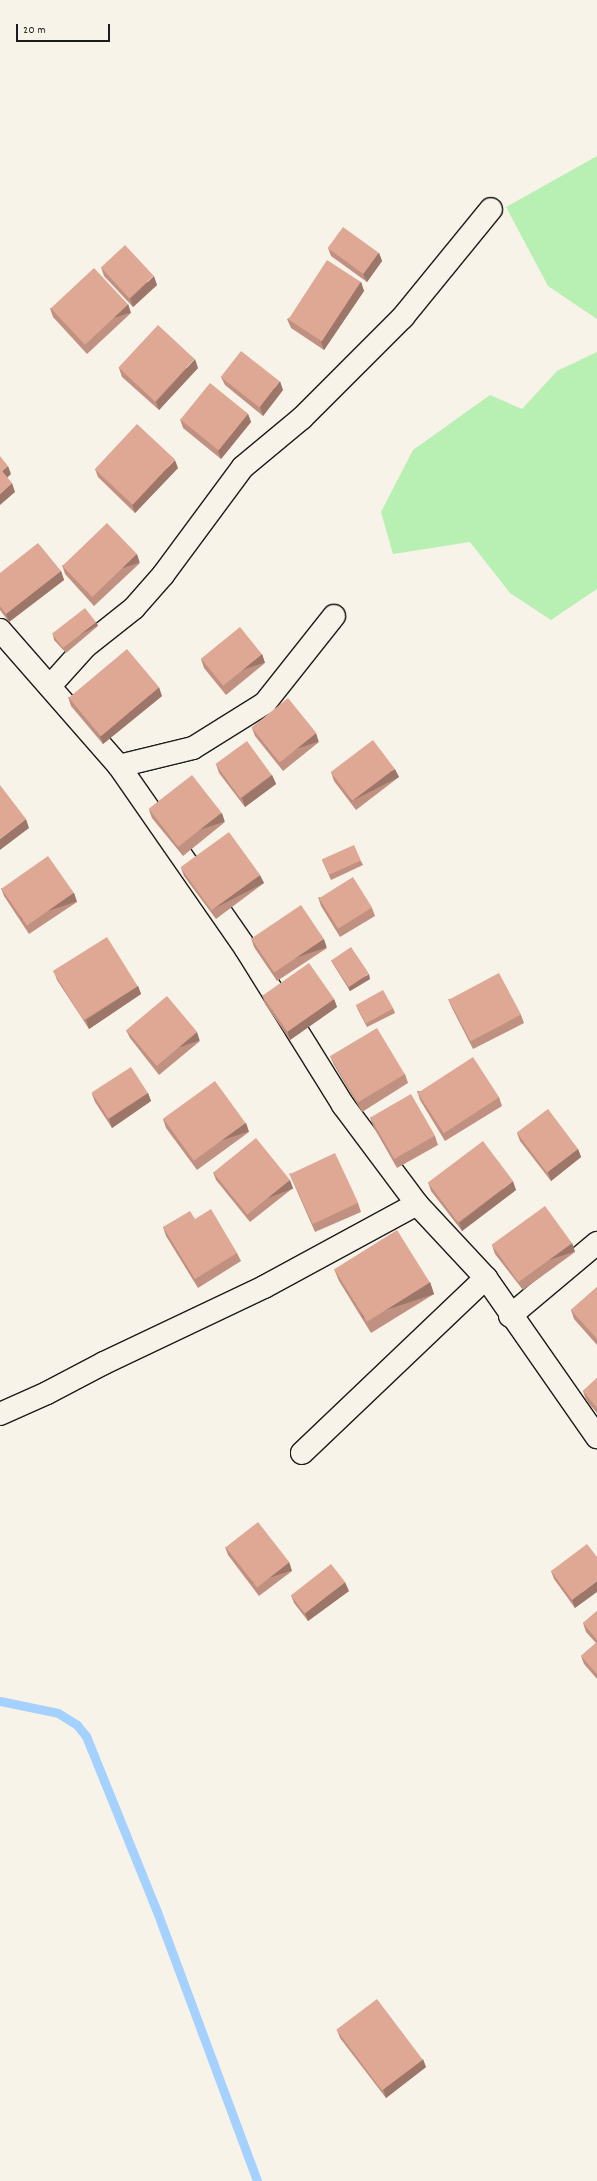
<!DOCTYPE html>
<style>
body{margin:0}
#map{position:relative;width:597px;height:2181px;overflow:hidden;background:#f7f3e8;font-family:Dekko,sans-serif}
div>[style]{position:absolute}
.green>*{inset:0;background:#b8efb2}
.stream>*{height:9px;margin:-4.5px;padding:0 4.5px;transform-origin:4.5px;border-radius:4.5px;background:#a4d1ff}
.roads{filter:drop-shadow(1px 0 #1c1c1c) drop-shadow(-1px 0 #1c1c1c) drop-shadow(0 1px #1c1c1c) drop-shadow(0 -1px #1c1c1c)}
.minor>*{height:22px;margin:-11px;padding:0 11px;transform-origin:11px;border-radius:11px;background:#f7f3e8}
.wall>*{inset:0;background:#c09080}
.shaded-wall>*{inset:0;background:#9c7668;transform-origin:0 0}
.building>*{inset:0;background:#dfa895;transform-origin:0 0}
span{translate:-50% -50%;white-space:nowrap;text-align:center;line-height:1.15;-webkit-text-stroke:3px #f7f3e8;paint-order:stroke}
.scale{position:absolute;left:16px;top:24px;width:94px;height:18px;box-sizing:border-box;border:2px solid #1c1c1c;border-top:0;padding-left:5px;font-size:12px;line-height:14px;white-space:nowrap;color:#1c1c1c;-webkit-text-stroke:3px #f7f3e8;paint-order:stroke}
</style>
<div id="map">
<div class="green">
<i style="clip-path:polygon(597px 156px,597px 319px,548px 286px,506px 207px)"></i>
<i style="clip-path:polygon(597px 352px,597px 589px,551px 620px,510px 593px,470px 542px,393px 554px,381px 512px,413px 450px,490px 395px,522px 409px,557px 371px)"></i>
</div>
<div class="stream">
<i style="left:0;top:1701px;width:59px;rotate:11.7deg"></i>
<i style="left:58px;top:1713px;width:22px;rotate:32deg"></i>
<i style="left:77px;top:1725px;width:14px;rotate:51deg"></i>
<i style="left:86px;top:1736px;width:187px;rotate:68deg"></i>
<i style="left:156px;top:1909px;width:290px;rotate:69.6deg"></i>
</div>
<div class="roads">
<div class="minor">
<i style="left:0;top:630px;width:181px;rotate:48.8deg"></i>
<i style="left:119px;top:766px;width:223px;rotate:55.2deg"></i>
<i style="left:246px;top:949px;width:184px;rotate:58.1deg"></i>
<i style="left:343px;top:1105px;width:124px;rotate:53.2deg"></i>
<i style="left:417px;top:1204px;width:101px;rotate:47deg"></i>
<i style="left:486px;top:1278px;width:194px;rotate:55.1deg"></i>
<i style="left:50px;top:686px;width:52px;rotate:-48.1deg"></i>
<i style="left:85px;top:647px;width:63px;rotate:-38.5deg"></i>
<i style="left:134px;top:608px;width:44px;rotate:-48.7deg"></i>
<i style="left:163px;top:575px;width:134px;rotate:-53.5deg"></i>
<i style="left:243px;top:467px;width:77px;rotate:-39.7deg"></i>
<i style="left:302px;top:418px;width:143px;rotate:-45deg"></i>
<i style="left:403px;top:317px;width:139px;rotate:-50.8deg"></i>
<i style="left:119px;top:766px;width:76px;rotate:-13.7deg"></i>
<i style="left:193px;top:748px;width:85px;rotate:-32deg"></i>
<i style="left:265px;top:703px;width:111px;rotate:-51.6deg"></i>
<i style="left:510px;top:1316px;width:114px;rotate:-40deg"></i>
<i style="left:0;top:1414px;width:51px;rotate:-24.1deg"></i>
<i style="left:47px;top:1393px;width:64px;rotate:-27.8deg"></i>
<i style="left:104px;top:1363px;width:177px;rotate:-25.4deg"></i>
<i style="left:264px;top:1287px;width:174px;rotate:-28.5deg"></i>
<i style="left:302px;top:1453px;width:254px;rotate:-43.6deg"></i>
</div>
</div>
<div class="wall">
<i style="clip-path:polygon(328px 248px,379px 253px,382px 261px,367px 282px,331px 256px)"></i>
<i style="clip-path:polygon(101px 267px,157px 285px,133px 307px,104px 276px)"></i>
<i style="clip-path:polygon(361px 282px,364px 291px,324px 350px,291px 328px,287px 319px)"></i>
<i style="clip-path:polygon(128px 304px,131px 313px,87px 354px,53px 317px,50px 308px)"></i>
<i style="clip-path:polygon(119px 368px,198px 368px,159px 410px,122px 377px)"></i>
<i style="clip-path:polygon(221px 377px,283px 390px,263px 416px,225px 385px)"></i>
<i style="clip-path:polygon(248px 414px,251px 422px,221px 459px,183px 428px,180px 419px)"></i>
<i style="clip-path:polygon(178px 468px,135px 513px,98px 477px,95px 469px)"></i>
<i style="clip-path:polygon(140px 563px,94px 606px,65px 574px,62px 565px)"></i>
<i style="clip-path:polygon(61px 571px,64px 580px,9px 622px,0 610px,0 573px)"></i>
<i style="clip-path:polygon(96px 622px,98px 626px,66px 653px,54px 640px,53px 635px)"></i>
<i style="clip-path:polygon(262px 654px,265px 663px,226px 695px,204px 668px,201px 659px)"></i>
<i style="clip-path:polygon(162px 696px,103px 744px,71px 706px,68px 697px)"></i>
<i style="clip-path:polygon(252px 728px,319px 742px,283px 771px,255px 736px)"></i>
<i style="clip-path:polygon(216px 764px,272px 775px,276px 784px,245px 807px,219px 773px)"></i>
<i style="clip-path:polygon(331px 772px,399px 777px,356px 810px,334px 781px)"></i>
<i style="clip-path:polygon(149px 810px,225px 822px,183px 856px,152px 818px)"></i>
<i style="clip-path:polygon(322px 860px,361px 861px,363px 865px,331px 880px)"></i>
<i style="clip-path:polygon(181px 868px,264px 883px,216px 919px,184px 876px)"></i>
<i style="clip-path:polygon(1px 888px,74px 893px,77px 902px,29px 934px,4px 896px)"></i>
<i style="clip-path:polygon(318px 897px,372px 908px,375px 916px,340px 937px,321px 906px)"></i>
<i style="clip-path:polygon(251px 938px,327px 948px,277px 981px,254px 947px)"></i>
<i style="clip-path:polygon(331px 960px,370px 979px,350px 991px,333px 964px)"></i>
<i style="clip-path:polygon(54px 972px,138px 986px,141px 994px,89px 1029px,57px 980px)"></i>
<i style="clip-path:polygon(262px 995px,334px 999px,337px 1007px,290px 1040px,265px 1004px)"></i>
<i style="clip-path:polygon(448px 999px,521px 1015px,524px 1023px,473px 1049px,452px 1008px)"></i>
<i style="clip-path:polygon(356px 1005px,393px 1008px,395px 1013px,367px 1027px,358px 1010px)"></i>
<i style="clip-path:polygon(126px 1030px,200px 1041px,159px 1075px,130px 1038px)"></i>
<i style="clip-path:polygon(330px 1056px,405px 1074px,408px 1083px,362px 1112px,334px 1065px)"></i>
<i style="clip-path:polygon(417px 1091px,499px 1097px,502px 1106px,445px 1141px,420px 1100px)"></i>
<i style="clip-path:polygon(148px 1093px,151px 1101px,112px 1128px,95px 1102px,92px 1094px)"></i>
<i style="clip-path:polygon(370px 1117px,435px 1136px,438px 1145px,397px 1168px,373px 1126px)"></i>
<i style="clip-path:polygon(163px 1119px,246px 1123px,249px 1132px,197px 1170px,166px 1128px)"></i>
<i style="clip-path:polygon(517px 1133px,578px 1149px,581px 1157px,551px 1181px,520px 1141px)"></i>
<i style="clip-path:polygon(213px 1172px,293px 1188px,250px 1222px,216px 1180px)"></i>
<i style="clip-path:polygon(289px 1173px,358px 1203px,361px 1212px,315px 1232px,293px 1182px)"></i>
<i style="clip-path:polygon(428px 1182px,516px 1190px,462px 1231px,431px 1191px)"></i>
<i style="clip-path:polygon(195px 1219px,237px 1253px,241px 1261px,198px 1288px,166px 1236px,163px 1227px)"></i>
<i style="clip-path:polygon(572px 1243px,575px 1252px,523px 1290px,495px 1254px,492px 1245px)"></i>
<i style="clip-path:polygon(334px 1269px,430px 1282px,434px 1294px,371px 1333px,339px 1281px)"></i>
<i style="clip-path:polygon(597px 1287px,597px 1345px,574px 1319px,571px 1310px)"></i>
<i style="clip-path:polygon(597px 1378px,597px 1413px,586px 1400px,583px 1391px)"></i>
<i style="clip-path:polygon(225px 1547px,289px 1562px,292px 1571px,259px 1596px,228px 1555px)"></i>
<i style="clip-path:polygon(597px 1557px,575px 1608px,554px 1579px,551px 1571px)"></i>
<i style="clip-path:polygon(349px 1591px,308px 1621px,294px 1603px,291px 1595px)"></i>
<i style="clip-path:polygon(597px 1611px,597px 1679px,584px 1664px,581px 1656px,596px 1643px,586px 1632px,583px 1623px)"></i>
<i style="clip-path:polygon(337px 2030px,426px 2067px,386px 2098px,340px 2038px)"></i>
</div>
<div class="shaded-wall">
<i style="clip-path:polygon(379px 253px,382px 261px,367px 282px,363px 274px)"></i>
<i style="clip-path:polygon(154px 276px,157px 285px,133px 307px,130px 299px)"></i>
<i style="clip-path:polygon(361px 282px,364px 291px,324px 350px,321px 342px)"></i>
<i style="left:128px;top:304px;width:9px;height:60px;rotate:72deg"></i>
<i style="clip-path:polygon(195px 359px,198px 368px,159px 410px,156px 402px)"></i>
<i style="clip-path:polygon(280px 381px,283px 390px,263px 416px,260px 407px)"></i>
<i style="clip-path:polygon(248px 414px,251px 422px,221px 459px,218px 451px)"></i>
<i style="clip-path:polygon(175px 460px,178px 468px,135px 513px,132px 504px)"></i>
<i style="clip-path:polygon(8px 466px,11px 474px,5px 480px,2px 471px)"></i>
<i style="clip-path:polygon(12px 483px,15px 492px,0 505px,0 494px)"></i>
<i style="left:137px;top:554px;width:9px;height:63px;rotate:72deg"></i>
<i style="clip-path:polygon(61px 571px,64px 580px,9px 622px,6px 614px)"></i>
<i style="left:96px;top:622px;width:4px;height:42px;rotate:63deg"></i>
<i style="left:262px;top:654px;width:9px;height:50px;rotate:72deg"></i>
<i style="clip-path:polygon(159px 687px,162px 696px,103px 744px,100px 736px)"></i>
<i style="left:316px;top:733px;width:9px;height:46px;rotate:72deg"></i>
<i style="left:395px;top:769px;width:9px;height:53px;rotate:63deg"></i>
<i style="clip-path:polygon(272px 775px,276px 784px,245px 807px,242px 798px)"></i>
<i style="left:222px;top:813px;width:9px;height:54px;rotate:72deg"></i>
<i style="clip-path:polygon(26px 819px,29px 828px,0 850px,0 839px)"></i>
<i style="left:260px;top:875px;width:9px;height:59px;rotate:63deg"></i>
<i style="left:74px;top:893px;width:9px;height:58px;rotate:72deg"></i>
<i style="left:324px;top:939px;width:9px;height:60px;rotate:72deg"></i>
<i style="clip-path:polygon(369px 974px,370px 979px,350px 991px,348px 987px)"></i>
<i style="clip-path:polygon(138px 986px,141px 994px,89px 1029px,86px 1020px)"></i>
<i style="clip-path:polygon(334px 999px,337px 1007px,290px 1040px,287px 1031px)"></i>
<i style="left:197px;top:1032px;width:9px;height:53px;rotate:72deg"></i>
<i style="clip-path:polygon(148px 1093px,151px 1101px,112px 1128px,109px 1119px)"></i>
<i style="left:246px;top:1123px;width:9px;height:64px;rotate:72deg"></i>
<i style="clip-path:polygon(578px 1149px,581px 1157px,551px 1181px,548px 1172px)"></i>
<i style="left:290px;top:1180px;width:9px;height:55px;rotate:69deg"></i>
<i style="clip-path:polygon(513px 1181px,516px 1190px,462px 1231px,459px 1223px)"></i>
<i style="left:572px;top:1243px;width:9px;height:66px;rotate:72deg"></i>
<i style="left:430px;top:1282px;width:13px;height:75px;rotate:72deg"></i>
<i style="left:289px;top:1562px;width:9px;height:41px;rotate:72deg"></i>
<i style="clip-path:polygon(597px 1581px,597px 1592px,575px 1608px,572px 1600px)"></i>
<i style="clip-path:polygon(345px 1582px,349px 1591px,308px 1621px,305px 1613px)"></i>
<i style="clip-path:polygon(423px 2059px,426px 2067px,386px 2098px,383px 2089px)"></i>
</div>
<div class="building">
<i style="left:343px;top:227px;width:44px;height:26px;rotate:36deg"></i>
<i style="left:125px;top:245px;width:42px;height:33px;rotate:47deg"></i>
<i style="left:327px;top:260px;width:40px;height:71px;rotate:33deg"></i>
<i style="left:94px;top:268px;width:50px;height:59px;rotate:47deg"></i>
<i style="left:158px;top:325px;width:50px;height:58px;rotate:43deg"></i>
<i style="left:241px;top:351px;width:49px;height:33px;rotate:38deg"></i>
<i style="left:210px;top:383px;width:49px;height:47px;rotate:39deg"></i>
<i style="left:137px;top:424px;width:52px;height:62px;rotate:43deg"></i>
<i style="clip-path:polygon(0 456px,8px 466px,2px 471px,12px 483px,0 494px)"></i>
<i style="left:107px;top:523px;width:43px;height:62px;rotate:46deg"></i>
<i style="clip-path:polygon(38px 543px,61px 571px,6px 614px,0 606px,0 573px)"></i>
<i style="left:85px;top:608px;width:18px;height:42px;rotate:52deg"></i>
<i style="left:240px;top:627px;width:35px;height:50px;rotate:51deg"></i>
<i style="left:127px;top:649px;width:50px;height:76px;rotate:50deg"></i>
<i style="left:288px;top:698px;width:45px;height:47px;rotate:51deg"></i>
<i style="left:373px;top:740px;width:36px;height:53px;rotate:53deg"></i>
<i style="left:247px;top:741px;width:42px;height:39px;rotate:54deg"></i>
<i style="left:192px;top:775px;width:48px;height:55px;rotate:52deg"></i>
<i style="clip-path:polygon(0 785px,26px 819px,0 839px)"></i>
<i style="left:229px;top:832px;width:53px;height:60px;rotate:54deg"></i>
<i style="left:354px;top:845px;width:17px;height:35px;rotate:66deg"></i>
<i style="left:48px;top:856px;width:45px;height:57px;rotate:55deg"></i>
<i style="left:353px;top:877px;width:36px;height:40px;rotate:58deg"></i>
<i style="left:301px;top:905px;width:41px;height:60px;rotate:56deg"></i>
<i style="left:107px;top:937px;width:58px;height:64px;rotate:58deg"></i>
<i style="left:351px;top:947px;width:32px;height:24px;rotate:56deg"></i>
<i style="left:309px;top:963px;width:44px;height:57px;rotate:55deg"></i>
<i style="left:499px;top:973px;width:47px;height:57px;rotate:62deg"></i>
<i style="left:383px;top:990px;width:21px;height:31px;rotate:61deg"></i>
<i style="left:167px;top:996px;width:47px;height:53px;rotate:50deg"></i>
<i style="left:377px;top:1028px;width:54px;height:55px;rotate:59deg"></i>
<i style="left:473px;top:1057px;width:48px;height:66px;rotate:57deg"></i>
<i style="left:131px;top:1067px;width:31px;height:47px;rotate:57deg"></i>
<i style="left:215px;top:1081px;width:52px;height:64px;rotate:54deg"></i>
<i style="left:411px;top:1094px;width:48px;height:47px;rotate:60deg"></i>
<i style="left:548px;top:1109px;width:50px;height:39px;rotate:53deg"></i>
<i style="left:256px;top:1138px;width:54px;height:55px;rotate:51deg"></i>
<i style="left:483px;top:1141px;width:50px;height:69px;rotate:53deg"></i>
<i style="left:335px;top:1153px;width:55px;height:50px;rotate:65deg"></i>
<i style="left:545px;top:1206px;width:46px;height:66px;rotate:54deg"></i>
<i style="clip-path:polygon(211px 1209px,237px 1253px,195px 1279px,163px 1227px,190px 1211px,195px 1219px)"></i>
<i style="left:397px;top:1230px;width:62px;height:74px;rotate:58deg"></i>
<i style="clip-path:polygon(597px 1287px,597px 1339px,571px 1310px)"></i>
<i style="clip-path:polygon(597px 1378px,597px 1408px,583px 1391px)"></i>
<i style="left:258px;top:1522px;width:51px;height:41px;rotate:52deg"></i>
<i style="clip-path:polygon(587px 1544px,597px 1557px,597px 1581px,572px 1600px,551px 1571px)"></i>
<i style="left:331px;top:1564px;width:23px;height:51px;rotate:52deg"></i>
<i style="clip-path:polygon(597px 1611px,597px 1640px,583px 1623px)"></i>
<i style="clip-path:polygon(597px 1642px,597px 1674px,581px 1656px)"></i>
<i style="left:377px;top:1999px;width:76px;height:51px;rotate:53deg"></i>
</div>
<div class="scale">20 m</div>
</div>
